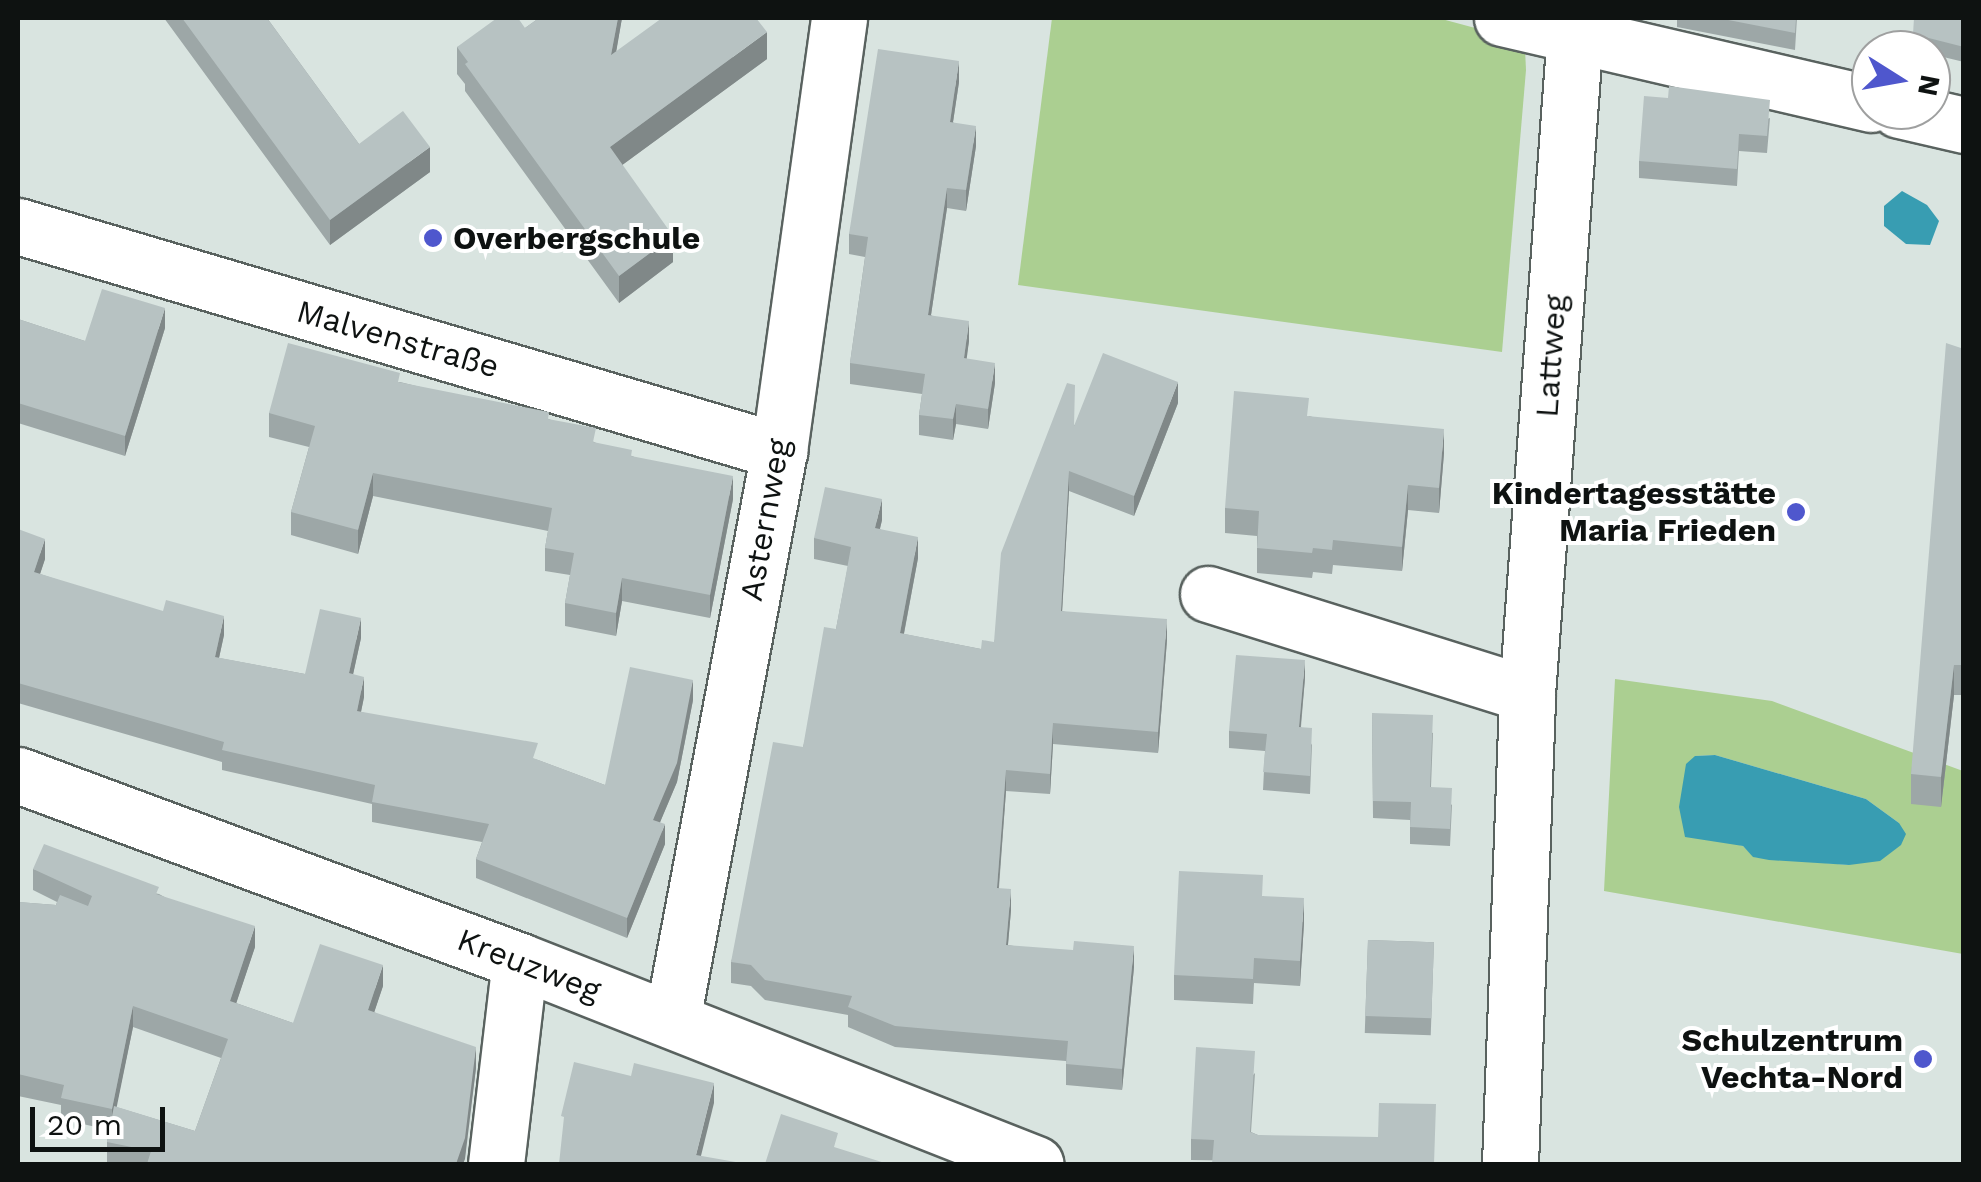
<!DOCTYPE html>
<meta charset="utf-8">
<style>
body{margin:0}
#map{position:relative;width:1981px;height:1182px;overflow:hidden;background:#d9e4e0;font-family:"Work Sans",sans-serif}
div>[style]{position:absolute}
.green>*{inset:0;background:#abcf91}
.water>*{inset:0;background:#389db2}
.roads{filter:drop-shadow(2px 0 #59625f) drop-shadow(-2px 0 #59625f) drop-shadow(0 2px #59625f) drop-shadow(0 -2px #59625f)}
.minor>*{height:55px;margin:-27.5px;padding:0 27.5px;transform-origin:27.5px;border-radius:27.5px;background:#fff}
.wall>*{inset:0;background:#9da7a7;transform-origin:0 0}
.shaded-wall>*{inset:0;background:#808888}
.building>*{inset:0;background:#b7c2c2;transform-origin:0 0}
.dots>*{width:28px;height:28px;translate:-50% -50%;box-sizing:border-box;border:5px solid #fff;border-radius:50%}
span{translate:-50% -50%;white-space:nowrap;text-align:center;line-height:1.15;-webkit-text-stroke:8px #fff;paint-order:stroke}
.poi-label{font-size:32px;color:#0e1211;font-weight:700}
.left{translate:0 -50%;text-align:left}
.right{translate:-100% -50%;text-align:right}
.street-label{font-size:32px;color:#0e1211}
.frame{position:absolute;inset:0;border:20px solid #0e1211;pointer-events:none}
.north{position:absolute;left:1851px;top:30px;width:100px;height:100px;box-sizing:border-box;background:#fff;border:2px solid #9fa0a0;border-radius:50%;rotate:101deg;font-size:28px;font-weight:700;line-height:40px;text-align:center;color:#0e1211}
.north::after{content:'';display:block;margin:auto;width:35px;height:45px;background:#4f57cd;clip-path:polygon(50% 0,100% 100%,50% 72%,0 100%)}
.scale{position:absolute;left:30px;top:1107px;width:135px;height:45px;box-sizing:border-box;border:5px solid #0e1211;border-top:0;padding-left:12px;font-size:30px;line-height:35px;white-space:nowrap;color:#0e1211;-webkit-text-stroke:8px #fff;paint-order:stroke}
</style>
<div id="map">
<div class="green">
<i style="clip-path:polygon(1052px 18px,1438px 18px,1516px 39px,1525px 49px,1526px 70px,1502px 352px,1018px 285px)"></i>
<i style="clip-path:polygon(evenodd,1615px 679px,1772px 701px,1963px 771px,1963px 954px,1604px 891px,1615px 679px,1715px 755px,1866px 799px,1899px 823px,1849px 865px,1754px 857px,1743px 846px,1732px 843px,1695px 756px,1715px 755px)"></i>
</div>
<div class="water">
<i style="clip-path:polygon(1902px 191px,1927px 205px,1939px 221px,1930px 245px,1906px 244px,1884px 226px,1884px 206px)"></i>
<i style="clip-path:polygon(1715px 755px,1866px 799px,1899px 823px,1906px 834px,1901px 845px,1880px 861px,1849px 865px,1769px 860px,1753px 857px,1743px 846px,1685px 837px,1679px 807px,1686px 764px,1695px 756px)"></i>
</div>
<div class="roads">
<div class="minor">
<i style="left:1502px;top:18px;width:379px;rotate:13.1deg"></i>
<i style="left:1899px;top:110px;width:67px;rotate:13deg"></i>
<i style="left:18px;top:226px;width:794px;rotate:16.47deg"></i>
<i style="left:1208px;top:594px;width:334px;rotate:17.4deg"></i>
<i style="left:18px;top:775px;width:535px;rotate:20.33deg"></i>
<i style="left:520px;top:961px;width:554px;rotate:21.48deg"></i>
<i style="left:672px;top:1020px;width:579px;rotate:-79.35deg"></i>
<i style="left:779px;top:451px;width:437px;rotate:-82.1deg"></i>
<i style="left:496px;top:1164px;width:204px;rotate:-83.3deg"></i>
<i style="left:1510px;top:1164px;width:470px;rotate:-87.9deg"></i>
<i style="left:1527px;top:694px;width:678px;rotate:-85.85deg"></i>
</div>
</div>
<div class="wall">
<i style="clip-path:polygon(164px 18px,267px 18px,359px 144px,430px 172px,330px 245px)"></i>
<i style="clip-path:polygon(539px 18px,622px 18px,616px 51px,767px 59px,622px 165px,673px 262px,619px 303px,465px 91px,465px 84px,457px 74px,457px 47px,525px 28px)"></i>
<i style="clip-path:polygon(1677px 18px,1797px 18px,1795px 50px,1677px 27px)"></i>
<i style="clip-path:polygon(1964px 18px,1964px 62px,1931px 54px,1931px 50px,1913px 50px,1913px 34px)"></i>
<i style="clip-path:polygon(959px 82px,953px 122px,976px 146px,966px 211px,947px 208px,931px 315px,969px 341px,966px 359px,995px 383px,988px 429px,956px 424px,953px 440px,919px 435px,919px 415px,922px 394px,850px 384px,850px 363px,865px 257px,849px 254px,849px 234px)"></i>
<i style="clip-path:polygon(1770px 118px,1767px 153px,1739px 151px,1737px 186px,1639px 178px,1639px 161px)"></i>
<i style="clip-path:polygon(18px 319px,85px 341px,165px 328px,125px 456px,18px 423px)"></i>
<i style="clip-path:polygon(1964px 349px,1964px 695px,1954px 695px,1941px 807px,1911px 804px,1911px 774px)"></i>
<i style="clip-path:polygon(400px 382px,549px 419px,596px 443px,632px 456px,733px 499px,710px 618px,622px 601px,616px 636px,565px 626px,565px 603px,570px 575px,545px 571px,545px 548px,548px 531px,373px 496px,358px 554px,291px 535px,291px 512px,309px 447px,269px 437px,269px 413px)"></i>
<i style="clip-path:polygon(1178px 403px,1134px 516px,1069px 491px,1062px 611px,1167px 640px,1158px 753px,1053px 744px,1050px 794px,1006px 791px,999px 888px,1011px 910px,1008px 945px,1134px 967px,1122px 1090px,1066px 1085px,1066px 1061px,895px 1047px,848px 1027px,848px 1015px,765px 1000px,751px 986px,731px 983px,731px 962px,803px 747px,836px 629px,848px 566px,814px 559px,814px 538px,882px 520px,880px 529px,918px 558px,904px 634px,981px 649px,994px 642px,1074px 425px)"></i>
<i style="clip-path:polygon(1309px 416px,1444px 453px,1439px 513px,1408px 510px,1402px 571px,1333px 565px,1332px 574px,1313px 572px,1312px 578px,1257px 573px,1257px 536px,1225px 533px,1225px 508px)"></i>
<i style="clip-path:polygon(18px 509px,18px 529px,45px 559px,40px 574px,224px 635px,219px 658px,305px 674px,361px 638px,353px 674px,364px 697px,361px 712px,538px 760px,605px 785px,693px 700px,677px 782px,660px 822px,665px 844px,627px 938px,476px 878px,476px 859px,482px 842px,372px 822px,372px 804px,222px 770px,222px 762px,18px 703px)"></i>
<i style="clip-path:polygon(1305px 678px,1301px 727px,1312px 745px,1310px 794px,1263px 790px,1265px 751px,1229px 748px,1229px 731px)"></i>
<i style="clip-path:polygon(1372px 713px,1433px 733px,1431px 787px,1452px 805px,1450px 846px,1410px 844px,1410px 820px,1373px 818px)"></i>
<i style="clip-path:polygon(evenodd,33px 869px,159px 894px,255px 947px,236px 1003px,293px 1023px,383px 986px,374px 1012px,476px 1068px,463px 1164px,107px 1164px,107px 1142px,109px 1130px,61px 1119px,61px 1105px,18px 1096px,18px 902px,56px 905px,57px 902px,33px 890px,33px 869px,133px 1027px,221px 1058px,195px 1131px,116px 1107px,133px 1027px)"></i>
<i style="clip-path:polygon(1263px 896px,1304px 923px,1300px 986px,1254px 983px,1253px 1004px,1174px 1000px,1174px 975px)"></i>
<i style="left:1368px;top:940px;width:66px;height:93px;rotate:2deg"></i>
<i style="clip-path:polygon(1255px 1073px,1251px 1132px,1258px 1135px,1435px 1164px,1191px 1160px,1191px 1139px)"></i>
</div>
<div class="shaded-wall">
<i style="clip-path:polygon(618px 18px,622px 18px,611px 82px,611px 55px)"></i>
<i style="clip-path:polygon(767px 32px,767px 59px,610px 174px,610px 147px)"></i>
<i style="clip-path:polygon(959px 61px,959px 82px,950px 142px,950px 122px)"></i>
<i style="clip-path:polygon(976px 126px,976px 146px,966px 211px,966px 190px)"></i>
<i style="clip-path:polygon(430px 147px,430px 172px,330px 245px,330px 220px)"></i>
<i style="clip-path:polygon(947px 188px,947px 208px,928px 335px,928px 315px)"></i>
<i style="clip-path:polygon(673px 236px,673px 262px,619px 303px,619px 276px)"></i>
<i style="clip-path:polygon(165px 308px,165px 328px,125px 456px,125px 436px)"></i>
<i style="clip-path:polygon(969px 321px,969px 341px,964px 379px,964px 358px)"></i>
<i style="clip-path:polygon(995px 363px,995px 383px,988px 429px,988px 409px)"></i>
<i style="clip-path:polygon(1178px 382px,1178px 403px,1134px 516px,1134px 496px)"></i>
<i style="clip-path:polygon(956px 404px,956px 424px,953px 440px,953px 419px)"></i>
<i style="clip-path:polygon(1444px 429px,1444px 453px,1439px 513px,1439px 488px)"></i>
<i style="clip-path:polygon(1069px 471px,1069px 491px,1061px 631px,1061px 611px)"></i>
<i style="clip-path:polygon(373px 473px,373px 496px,358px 554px,358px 530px)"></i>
<i style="clip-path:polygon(733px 476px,733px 499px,710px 618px,710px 595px)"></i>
<i style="clip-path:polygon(1408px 485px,1408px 510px,1402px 571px,1402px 547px)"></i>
<i style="clip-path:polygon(882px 499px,882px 520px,875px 548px,875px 528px)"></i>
<i style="clip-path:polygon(918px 537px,918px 558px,900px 654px,900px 633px)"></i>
<i style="clip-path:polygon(45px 539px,45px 559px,34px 592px,34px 572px)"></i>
<i style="clip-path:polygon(622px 578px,622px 601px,616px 636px,616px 613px)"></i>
<i style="clip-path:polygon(224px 616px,224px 635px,215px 676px,215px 657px)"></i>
<i style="clip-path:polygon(361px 618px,361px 638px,349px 693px,349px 673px)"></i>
<i style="clip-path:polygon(1167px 619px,1167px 640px,1158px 753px,1158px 732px)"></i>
<i style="clip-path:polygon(1305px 660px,1305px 678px,1299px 744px,1299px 727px)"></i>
<i style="clip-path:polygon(1954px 665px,1954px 695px,1941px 807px,1941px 777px)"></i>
<i style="clip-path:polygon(364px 677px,364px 697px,357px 731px,357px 711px)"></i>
<i style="clip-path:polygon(693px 680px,693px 700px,677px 782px,653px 839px,653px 820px)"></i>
<i style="clip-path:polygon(1053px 723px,1053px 744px,1050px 794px,1050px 774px)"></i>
<i style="clip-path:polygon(1006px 770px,1006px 791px,997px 909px,997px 888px)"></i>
<i style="clip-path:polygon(665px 824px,665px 844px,627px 938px,627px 918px)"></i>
<i style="clip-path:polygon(1011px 889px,1011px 910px,1006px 966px,1006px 945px)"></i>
<i style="clip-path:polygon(1304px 898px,1304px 923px,1300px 986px,1300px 961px)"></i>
<i style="clip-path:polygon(255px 926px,255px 947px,230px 1022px,230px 1001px)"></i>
<i style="clip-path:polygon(1134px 946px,1134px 967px,1122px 1090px,1122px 1069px)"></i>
<i style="clip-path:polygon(383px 965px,383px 986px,368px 1031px,368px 1010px)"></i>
<i style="clip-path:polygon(133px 1006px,133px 1027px,112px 1130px,112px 1109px)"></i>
<i style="clip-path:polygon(476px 1047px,476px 1068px,465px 1159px,463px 1164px,456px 1164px)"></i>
<i style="clip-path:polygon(714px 1083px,714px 1103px,699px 1164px,696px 1155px)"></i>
</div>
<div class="building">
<i style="clip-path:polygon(182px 18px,267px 18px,359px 144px,403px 111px,430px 147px,330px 220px)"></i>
<i style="clip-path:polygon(497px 18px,518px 18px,525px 28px,539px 18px,618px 18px,611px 55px,662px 18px,756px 18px,767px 32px,610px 147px,673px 236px,619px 276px,465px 64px,468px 62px,457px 47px)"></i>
<i style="clip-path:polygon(1718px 18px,1796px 18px,1795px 33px)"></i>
<i style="clip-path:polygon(1914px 18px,1964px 18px,1964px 47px,1913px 34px)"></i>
<i style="clip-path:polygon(878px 49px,959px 61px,950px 122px,976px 126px,966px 190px,947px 188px,928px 315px,969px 321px,964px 358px,995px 363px,988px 409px,956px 404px,953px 419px,919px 415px,925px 374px,850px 363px,868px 237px,849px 234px)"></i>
<i style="clip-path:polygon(1669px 86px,1770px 100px,1767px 136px,1739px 134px,1737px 169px,1639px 161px,1644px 96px,1668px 98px)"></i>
<i style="clip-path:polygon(102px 289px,165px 308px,125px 436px,18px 403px,18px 319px,85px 341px)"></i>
<i style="clip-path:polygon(288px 343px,400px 373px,398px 382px,549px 412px,548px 419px,596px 428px,593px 442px,632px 450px,631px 456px,733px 476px,710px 595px,622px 578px,616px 613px,565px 603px,574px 553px,545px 548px,552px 508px,373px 473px,358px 530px,291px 512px,315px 426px,269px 413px)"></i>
<i style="clip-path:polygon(1946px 343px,1964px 349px,1964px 665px,1954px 665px,1941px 777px,1911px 774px)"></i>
<i style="clip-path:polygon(1103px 353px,1178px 382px,1134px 496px,1069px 471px,1061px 611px,1167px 619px,1158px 732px,1053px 723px,1050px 774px,1006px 770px,997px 888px,1011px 889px,1006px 945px,1073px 950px,1074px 941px,1134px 946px,1122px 1069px,1066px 1064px,1068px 1041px,895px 1026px,848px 1007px,852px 996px,765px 980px,751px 965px,731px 962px,773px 742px,803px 747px,824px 627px,836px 629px,851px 547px,814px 538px,825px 487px,882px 499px,875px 528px,918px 537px,900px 633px,981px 649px,982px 640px,994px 642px,1001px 553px,1067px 383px,1075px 385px,1074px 426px)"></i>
<i style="clip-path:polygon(1234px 391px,1309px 398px,1307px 416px,1444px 429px,1439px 488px,1408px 485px,1402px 547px,1333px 540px,1332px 550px,1313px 548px,1312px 553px,1257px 548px,1259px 511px,1225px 508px)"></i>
<i style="clip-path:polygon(18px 529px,45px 539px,34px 572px,163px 611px,166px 600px,224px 616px,215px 657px,305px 674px,320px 609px,361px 618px,349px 673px,364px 677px,357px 711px,538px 743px,533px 758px,605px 785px,630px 667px,693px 680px,677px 763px,653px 820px,665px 824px,627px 918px,476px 859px,489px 824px,372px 802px,375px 785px,222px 750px,224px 742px,18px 683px)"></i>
<i style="clip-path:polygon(1236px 655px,1305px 660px,1299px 727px,1312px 728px,1310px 776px,1263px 772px,1267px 734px,1229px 731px)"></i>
<i style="clip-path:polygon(1372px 713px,1433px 715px,1430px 787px,1452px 788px,1450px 829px,1410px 827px,1411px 802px,1373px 801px)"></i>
<i style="clip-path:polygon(44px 844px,159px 887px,156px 894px,255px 926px,230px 1001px,293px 1023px,320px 944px,383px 965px,368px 1010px,476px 1047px,465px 1138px,456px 1164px,147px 1164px,151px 1151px,107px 1142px,114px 1106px,195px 1131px,228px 1039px,133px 1006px,112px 1109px,61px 1098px,64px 1085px,18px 1074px,18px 902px,56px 905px,60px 895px,88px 906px,92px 896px,33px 869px)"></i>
<i style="clip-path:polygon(1179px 871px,1263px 875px,1262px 896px,1304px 898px,1300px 961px,1254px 958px,1253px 979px,1174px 975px)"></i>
<i style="left:1368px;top:940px;width:66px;height:76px;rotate:2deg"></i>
<i style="clip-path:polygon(1196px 1047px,1255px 1051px,1250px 1132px,1258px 1135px,1378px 1137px,1379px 1103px,1436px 1104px,1434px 1164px,1212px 1164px,1214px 1140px,1191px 1139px)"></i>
<i style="clip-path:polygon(574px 1062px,631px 1076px,634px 1063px,714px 1083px,696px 1155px,747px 1164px,559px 1164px,564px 1117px,561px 1116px)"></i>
<i style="clip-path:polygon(781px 1114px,838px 1133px,834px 1147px,888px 1164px,765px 1164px)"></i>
</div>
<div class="dots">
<i style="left:433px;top:238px;background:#4f57cd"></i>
<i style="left:1796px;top:512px;background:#4f57cd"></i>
<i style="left:1923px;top:1059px;background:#4f57cd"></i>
</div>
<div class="poi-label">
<span class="left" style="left:453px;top:238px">Overbergschule</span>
<span class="right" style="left:1776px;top:512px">Kindertagesstätte<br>Maria Frieden</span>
<span class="right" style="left:1903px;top:1059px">Schulzentrum<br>Vechta-Nord</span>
</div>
<div class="street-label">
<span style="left:398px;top:339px;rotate:16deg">Malvenstraße</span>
<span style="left:1551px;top:356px;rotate:-86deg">Lattweg</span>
<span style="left:765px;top:520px;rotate:-80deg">Asternweg</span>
<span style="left:529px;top:965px;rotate:21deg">Kreuzweg</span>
</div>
<div class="frame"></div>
<div class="north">N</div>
<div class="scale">20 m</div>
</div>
